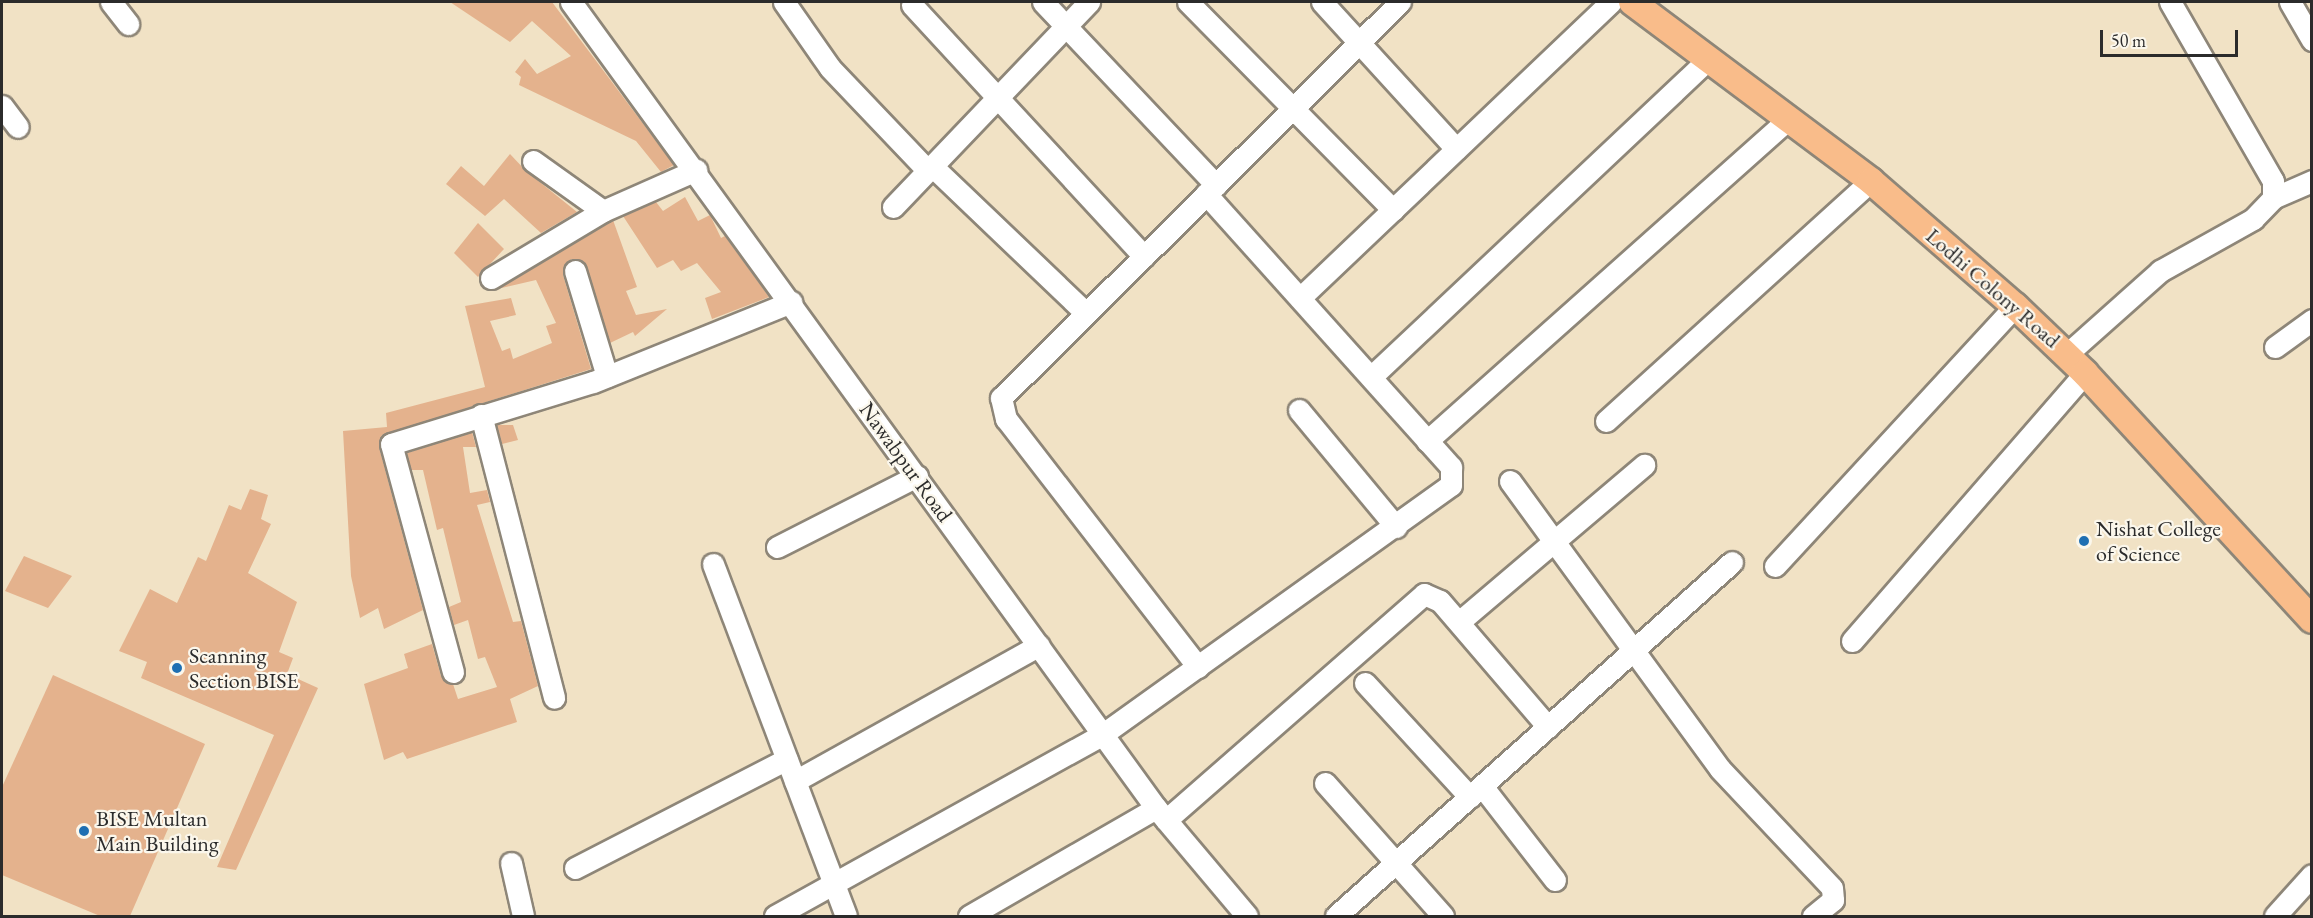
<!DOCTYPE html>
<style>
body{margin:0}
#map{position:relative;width:2313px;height:918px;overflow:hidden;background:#f1e2c5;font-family:"EB Garamond",serif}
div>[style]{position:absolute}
.building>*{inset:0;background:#e4b28d}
.roads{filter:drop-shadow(2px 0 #8e8678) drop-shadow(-2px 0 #8e8678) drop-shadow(0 2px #8e8678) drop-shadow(0 -2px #8e8678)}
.minor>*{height:21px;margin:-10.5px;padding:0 10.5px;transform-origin:10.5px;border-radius:10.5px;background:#fff}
.major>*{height:26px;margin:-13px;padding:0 13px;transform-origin:13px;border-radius:13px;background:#f9bc8a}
.dots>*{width:16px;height:16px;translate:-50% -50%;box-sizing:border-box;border:3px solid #fbf7ec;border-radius:50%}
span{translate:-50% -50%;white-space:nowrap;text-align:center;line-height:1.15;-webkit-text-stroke:4.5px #fbf7ec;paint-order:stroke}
.street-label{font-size:22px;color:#2b2b2b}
.poi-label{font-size:22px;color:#2b2b2b}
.left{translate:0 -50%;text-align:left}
.frame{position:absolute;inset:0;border:3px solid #2b2b2b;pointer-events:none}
.scale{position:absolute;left:2100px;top:30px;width:138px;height:27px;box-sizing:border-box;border:3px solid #2b2b2b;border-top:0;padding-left:8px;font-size:18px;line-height:21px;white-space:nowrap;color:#2b2b2b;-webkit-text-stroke:4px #fbf7ec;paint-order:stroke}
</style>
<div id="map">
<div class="building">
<i style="clip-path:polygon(450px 2px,552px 2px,674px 165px,661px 172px,636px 141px,519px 85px,521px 77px,515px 72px,525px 59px,537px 74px,571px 56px,532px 21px,510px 42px)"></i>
<i style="clip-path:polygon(510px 154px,526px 171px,577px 212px,541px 233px,504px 199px,485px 216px,446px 184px,461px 166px,484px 186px)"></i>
<i style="clip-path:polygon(685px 197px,698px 221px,710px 215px,721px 238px,725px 236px,769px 297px,712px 319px,705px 298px,721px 292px,697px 263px,681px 271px,673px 260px,657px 268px,623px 216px,656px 202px,663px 211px)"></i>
<i style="clip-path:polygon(613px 220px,637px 287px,626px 291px,636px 315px,667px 309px,635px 336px,633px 332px,610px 343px,587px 267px,571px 259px,563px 275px,591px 369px,382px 435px,379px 447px,423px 610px,384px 629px,378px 608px,360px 618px,351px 576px,343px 431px,387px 427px,386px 413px,485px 387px,465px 306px,511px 298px,516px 315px,490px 321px,502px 351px,510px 348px,513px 359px,552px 343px,546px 326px,556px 323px,536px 280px,493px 290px)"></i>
<i style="clip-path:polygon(478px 223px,504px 249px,478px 277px,454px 253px)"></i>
<i style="clip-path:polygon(497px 425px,513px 425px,518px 440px,502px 444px)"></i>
<i style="clip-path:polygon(472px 432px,476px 447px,463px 447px,470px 493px,487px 490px,490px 502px,477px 505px,513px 622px,521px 621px,538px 686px,510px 699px,517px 722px,407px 759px,403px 752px,384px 760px,364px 684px,408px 668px,404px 654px,432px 644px,441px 676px,453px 684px,458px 699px,497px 687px,485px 657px,478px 659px,468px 620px,454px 625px,449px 607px,461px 602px,443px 528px,437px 530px,423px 470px,411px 470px,407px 453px)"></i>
<i style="clip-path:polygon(250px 489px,268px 495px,261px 519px,271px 524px,248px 573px,297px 602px,279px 652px,293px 658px,287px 674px,318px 688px,236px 870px,217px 867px,274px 735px,141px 678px,147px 662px,119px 651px,150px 589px,177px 603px,198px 557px,206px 561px,229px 505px,241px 510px)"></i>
<i style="clip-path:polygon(24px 556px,72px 576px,48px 608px,5px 591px)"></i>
<i style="clip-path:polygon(53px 675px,205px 744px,130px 916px,100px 916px,2px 875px,2px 787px)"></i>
</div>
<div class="roads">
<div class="minor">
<i style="left:111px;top:2px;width:28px;rotate:52deg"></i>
<i style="left:571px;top:2px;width:996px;rotate:54.03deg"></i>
<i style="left:1156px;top:808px;width:141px;rotate:49.9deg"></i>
<i style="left:784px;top:2px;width:80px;rotate:55.1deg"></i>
<i style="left:830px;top:68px;width:142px;rotate:46.4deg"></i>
<i style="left:1043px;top:2px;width:252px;rotate:46.6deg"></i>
<i style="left:1188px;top:2px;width:292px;rotate:45.4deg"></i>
<i style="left:1322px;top:2px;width:199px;rotate:47.6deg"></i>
<i style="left:2290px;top:2px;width:44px;rotate:59.9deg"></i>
<i style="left:912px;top:5px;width:342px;rotate:47.3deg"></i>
<i style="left:2px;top:106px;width:26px;rotate:53deg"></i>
<i style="left:533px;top:161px;width:86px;rotate:35.5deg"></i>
<i style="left:932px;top:166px;width:213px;rotate:43.7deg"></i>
<i style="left:2273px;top:198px;width:43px;rotate:-23.6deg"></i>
<i style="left:893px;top:207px;width:284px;rotate:-46.3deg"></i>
<i style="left:575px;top:271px;width:110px;rotate:73.1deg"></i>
<i style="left:491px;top:278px;width:131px;rotate:-30.9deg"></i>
<i style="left:603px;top:211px;width:102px;rotate:-23.8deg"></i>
<i style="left:1300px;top:298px;width:429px;rotate:-43.6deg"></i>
<i style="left:2275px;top:347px;width:46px;rotate:-36.1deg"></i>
<i style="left:2067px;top:354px;width:125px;rotate:-41.7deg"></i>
<i style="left:2160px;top:271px;width:107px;rotate:-29.2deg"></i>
<i style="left:2253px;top:219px;width:29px;rotate:-46deg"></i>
<i style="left:2273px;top:198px;width:17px;rotate:-90deg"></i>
<i style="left:2273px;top:181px;width:207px;rotate:-119.9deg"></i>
<i style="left:1371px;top:377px;width:463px;rotate:-43.3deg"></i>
<i style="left:1299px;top:410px;width:152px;rotate:50.3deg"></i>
<i style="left:481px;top:415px;width:292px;rotate:75.5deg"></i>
<i style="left:1606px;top:421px;width:358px;rotate:-42.2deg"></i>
<i style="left:1427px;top:441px;width:484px;rotate:-41.7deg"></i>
<i style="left:1510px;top:481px;width:356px;rotate:53.9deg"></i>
<i style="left:1720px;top:769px;width:163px;rotate:46.7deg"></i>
<i style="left:1832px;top:888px;width:12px;rotate:85deg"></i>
<i style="left:1833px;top:900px;width:26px;rotate:141deg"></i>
<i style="left:777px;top:547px;width:157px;rotate:-26.9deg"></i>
<i style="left:713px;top:564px;width:376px;rotate:69.3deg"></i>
<i style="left:1775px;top:566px;width:354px;rotate:-47.3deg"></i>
<i style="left:1459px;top:622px;width:243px;rotate:-40.3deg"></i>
<i style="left:1852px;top:641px;width:355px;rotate:-49deg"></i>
<i style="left:1198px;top:667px;width:314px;rotate:-127.7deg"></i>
<i style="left:1006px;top:419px;width:22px;rotate:-103deg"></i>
<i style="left:1001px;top:398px;width:562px;rotate:-44.78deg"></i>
<i style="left:453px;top:672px;width:236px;rotate:-105.2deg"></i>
<i style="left:391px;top:444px;width:211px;rotate:-17.1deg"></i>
<i style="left:593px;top:382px;width:214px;rotate:-22deg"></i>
<i style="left:1365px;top:683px;width:155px;rotate:47.4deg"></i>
<i style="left:795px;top:781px;width:279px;rotate:-29.1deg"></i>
<i style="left:1325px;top:783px;width:178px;rotate:48.4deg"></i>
<i style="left:1482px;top:786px;width:119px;rotate:52.2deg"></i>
<i style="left:1166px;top:820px;width:343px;rotate:-41.2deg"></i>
<i style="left:1424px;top:594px;width:17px;rotate:24deg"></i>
<i style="left:1440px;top:601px;width:166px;rotate:49.4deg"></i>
<i style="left:511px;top:863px;width:54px;rotate:77.2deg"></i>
<i style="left:575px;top:868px;width:238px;rotate:-27.2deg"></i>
<i style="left:775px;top:916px;width:375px;rotate:-29deg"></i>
<i style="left:1103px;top:734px;width:428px;rotate:-35.6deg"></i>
<i style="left:1451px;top:485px;width:18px;rotate:-90deg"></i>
<i style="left:1451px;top:467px;width:367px;rotate:-131.9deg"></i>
<i style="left:969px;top:916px;width:216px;rotate:-30deg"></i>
<i style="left:1336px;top:916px;width:531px;rotate:-41.79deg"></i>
<i style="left:2275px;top:916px;width:55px;rotate:-47.9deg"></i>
</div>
<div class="major">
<i style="left:1632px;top:2px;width:299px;rotate:36.8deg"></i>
<i style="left:1871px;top:181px;width:191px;rotate:41deg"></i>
<i style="left:2015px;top:306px;width:97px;rotate:43.7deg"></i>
<i style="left:2085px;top:373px;width:335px;rotate:47.4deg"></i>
</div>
</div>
<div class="dots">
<i style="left:2084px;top:541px;background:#1f6fb2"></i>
<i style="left:177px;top:668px;background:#1f6fb2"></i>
<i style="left:84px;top:831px;background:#1f6fb2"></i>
</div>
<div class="street-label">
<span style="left:1993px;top:288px;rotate:41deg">Lodhi Colony Road</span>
<span style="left:906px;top:462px;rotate:54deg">Nawabpur Road</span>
</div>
<div class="poi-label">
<span class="left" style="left:2096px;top:541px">Nishat College<br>of Science</span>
<span class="left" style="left:189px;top:668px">Scanning<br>Section BISE</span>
<span class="left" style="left:96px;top:831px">BISE Multan<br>Main Building</span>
</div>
<div class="frame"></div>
<div class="scale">50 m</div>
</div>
